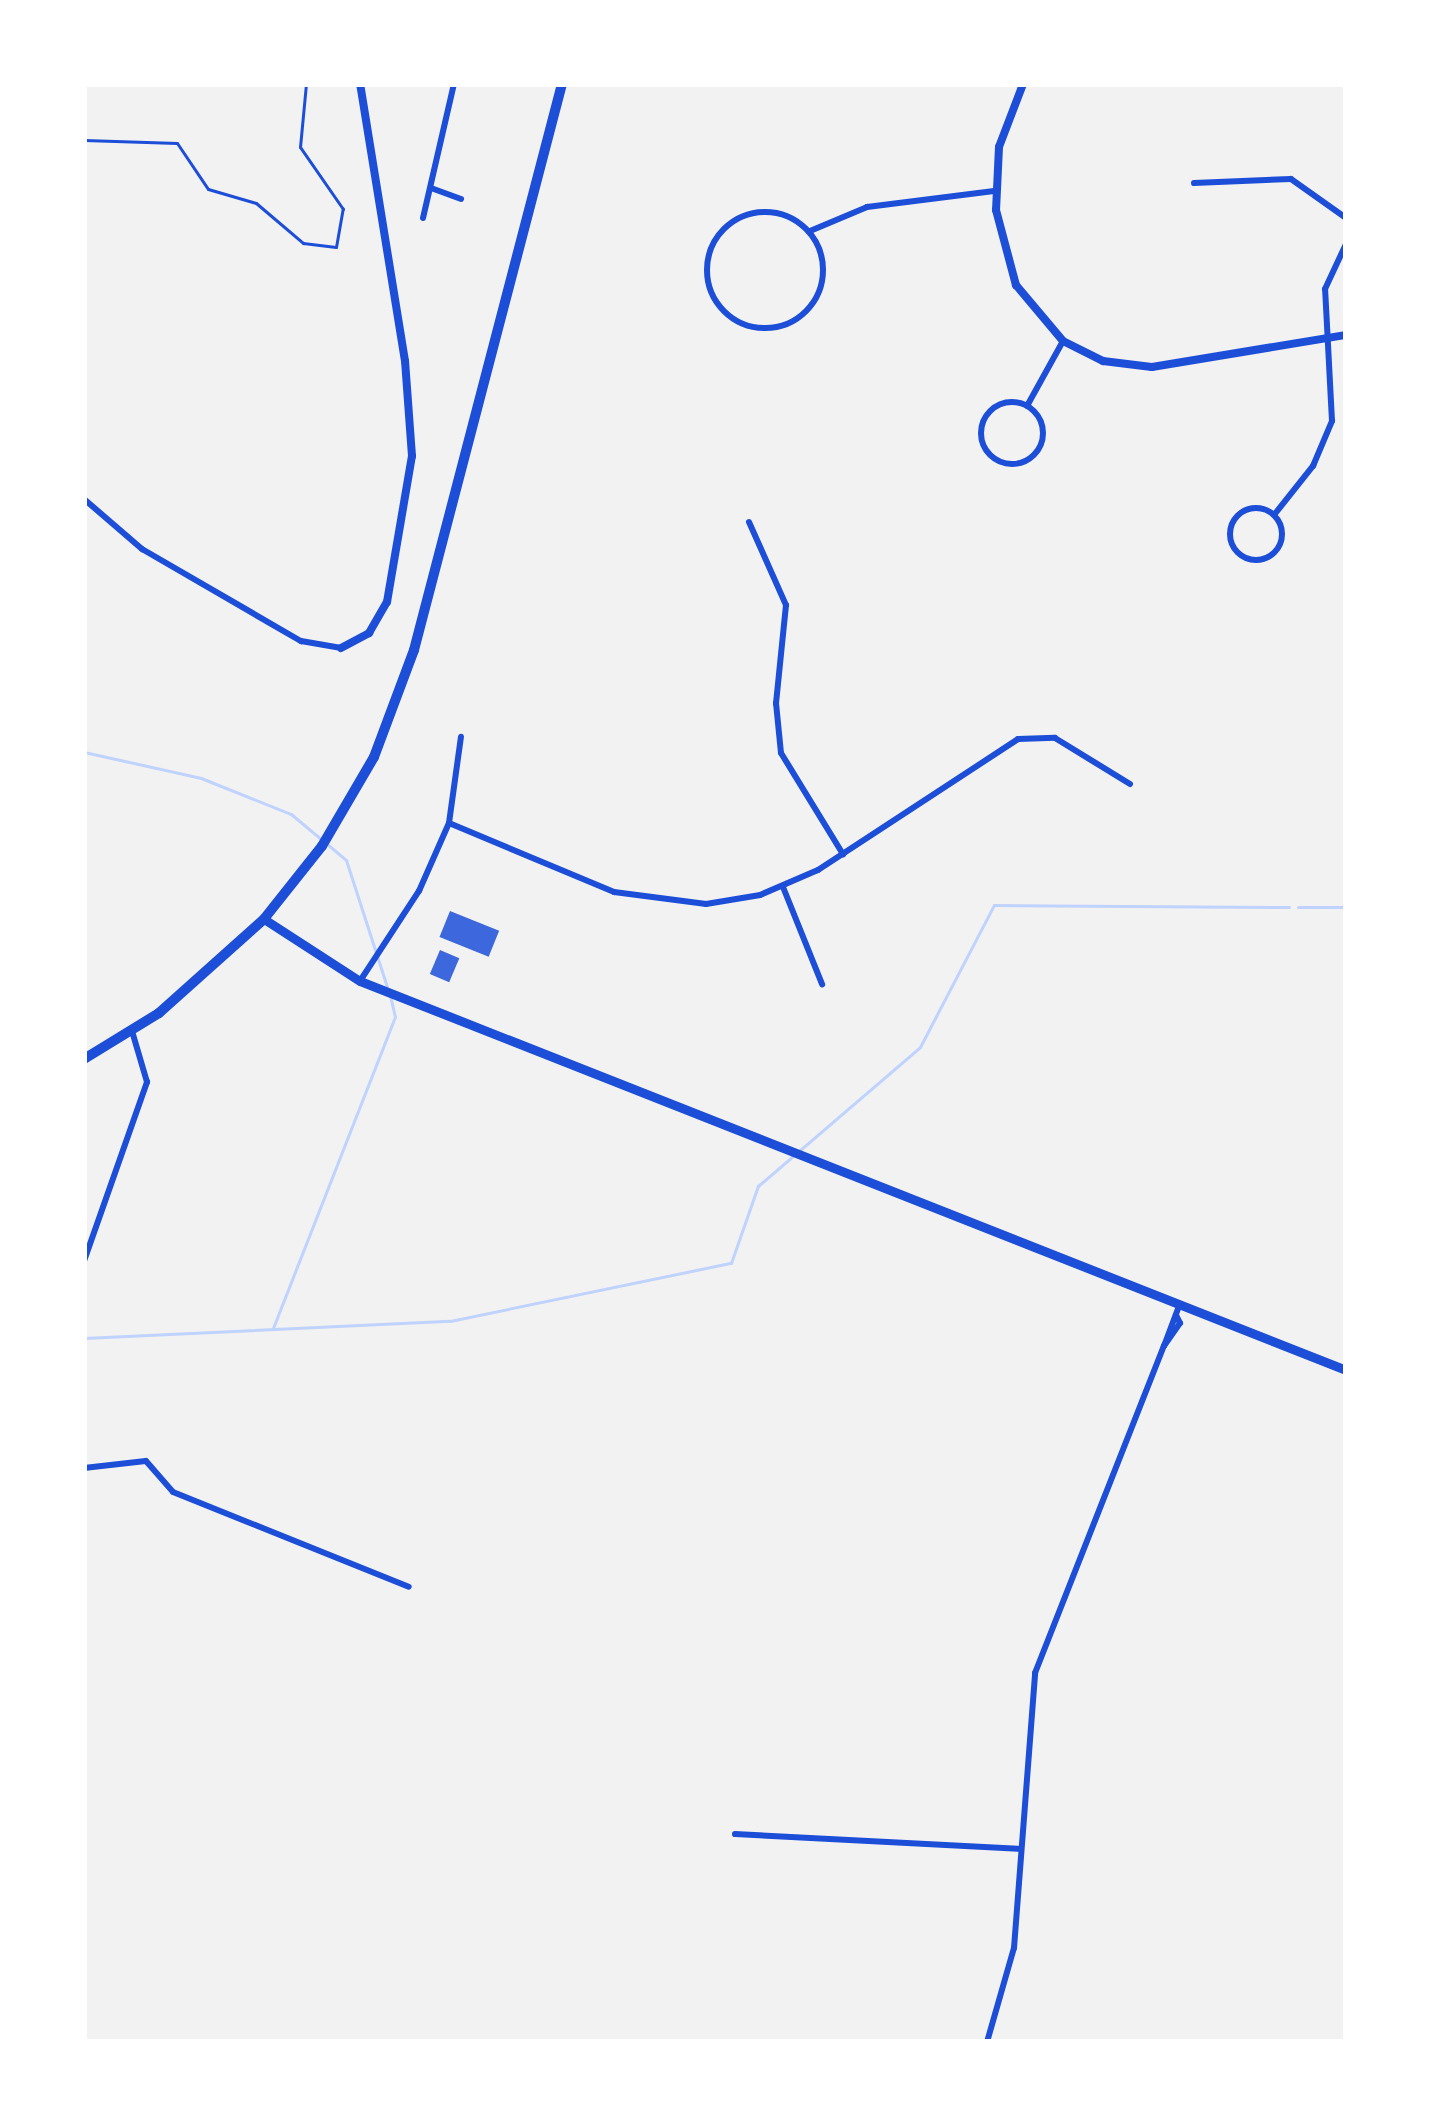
<!DOCTYPE html>
<style>
body{margin:0}
#map{position:relative;width:1430px;height:2126px;overflow:hidden;background:#f2f2f2;font-family:Mulish,sans-serif}
div>[style]{position:absolute}
.stream>*{height:3px;margin:-1.5px;padding:0 1.5px;transform-origin:1.5px;border-radius:1.5px;background:#bfd3fe}
.building>*{inset:0;background:#3d67dc;transform-origin:0 0}
.path>*{height:3px;margin:-1.5px;padding:0 1.5px;transform-origin:1.5px;border-radius:1.5px;background:#1d4ed8}
.minor>*{height:6px;margin:-3px;padding:0 3px;transform-origin:3px;border-radius:3px;background:#1d4ed8}
.minor>.ring{margin:-3px;padding:0;box-sizing:content-box;background:none;border:6px solid #1d4ed8;border-radius:50%}
.tertiary>*{height:8px;margin:-4px;padding:0 4px;transform-origin:4px;border-radius:4px;background:#1d4ed8}
.secondary>*{height:9px;margin:-4.5px;padding:0 4.5px;transform-origin:4.5px;border-radius:4.5px;background:#1d4ed8}
.trunk>*{height:10px;margin:-5px;padding:0 5px;transform-origin:5px;border-radius:5px;background:#1d4ed8}
span{translate:-50% -50%;white-space:nowrap;text-align:center;line-height:1.15;-webkit-text-stroke:10px #fff;paint-order:stroke}
.frame{position:absolute;inset:0;border:87px solid #fff;pointer-events:none}
</style>
<div id="map">
<div class="stream">
<i style="left:84px;top:752px;width:120px;rotate:12.5deg"></i>
<i style="left:201px;top:778px;width:97px;rotate:21.8deg"></i>
<i style="left:291px;top:814px;width:38px;rotate:40deg"></i>
<i style="left:327px;top:844px;width:25px;rotate:40deg"></i>
<i style="left:346px;top:860px;width:133px;rotate:72.1deg"></i>
<i style="left:1298px;top:907px;width:48px"></i>
<i style="left:273px;top:1328px;width:334px;rotate:-68.6deg"></i>
<i style="left:395px;top:1017px;width:22px;rotate:-103deg"></i>
<i style="left:84px;top:1338px;width:366px;rotate:-2.7deg"></i>
<i style="left:450px;top:1321px;width:287px;rotate:-11.7deg"></i>
<i style="left:731px;top:1263px;width:82px;rotate:-70.7deg"></i>
<i style="left:758px;top:1186px;width:213px;rotate:-40.6deg"></i>
<i style="left:920px;top:1047px;width:160px;rotate:-62.5deg"></i>
<i style="left:994px;top:905px;width:295px;rotate:0.4deg"></i>
</div>
<div class="building">
<i style="left:450px;top:911px;width:53px;height:28px;rotate:22deg"></i>
<i style="left:440px;top:950px;width:21px;height:26px;rotate:23deg"></i>
</div>
<div class="path">
<i style="left:84px;top:140px;width:93px;rotate:1.8deg"></i>
<i style="left:177px;top:143px;width:55px;rotate:56deg"></i>
<i style="left:208px;top:189px;width:50px;rotate:16.3deg"></i>
<i style="left:256px;top:203px;width:62px;rotate:40.4deg"></i>
<i style="left:303px;top:243px;width:33px;rotate:7deg"></i>
<i style="left:336px;top:247px;width:39px;rotate:-80deg"></i>
<i style="left:343px;top:209px;width:75px;rotate:-124.7deg"></i>
<i style="left:300px;top:147px;width:63px;rotate:-84.6deg"></i>
</div>
<div class="minor">
<i style="left:1194px;top:183px;width:97px;rotate:-2.4deg"></i>
<i style="left:1291px;top:179px;width:67px;rotate:35.3deg"></i>
<i style="left:431px;top:188px;width:32px;rotate:20deg"></i>
<i class="ring" style="left:707px;top:212px;width:110px;height:110px"></i>
<i style="left:423px;top:218px;width:138px;rotate:-77deg"></i>
<i style="left:810px;top:231px;width:62px;rotate:-22.8deg"></i>
<i style="left:867px;top:207px;width:128px;rotate:-7.2deg"></i>
<i class="ring" style="left:981px;top:402px;width:56px;height:56px"></i>
<i style="left:1027px;top:406px;width:74px;rotate:-61deg"></i>
<i style="left:84px;top:499px;width:77px;rotate:40.8deg"></i>
<i style="left:142px;top:549px;width:184px;rotate:30.1deg"></i>
<i style="left:301px;top:641px;width:41px;rotate:9.9deg"></i>
<i class="ring" style="left:1230px;top:508px;width:46px;height:46px"></i>
<i style="left:1274px;top:515px;width:63px;rotate:-51.5deg"></i>
<i style="left:1313px;top:466px;width:49px;rotate:-67.1deg"></i>
<i style="left:1332px;top:421px;width:132px;rotate:-93deg"></i>
<i style="left:1325px;top:289px;width:50px;rotate:-65deg"></i>
<i style="left:749px;top:522px;width:91px;rotate:66deg"></i>
<i style="left:786px;top:605px;width:99px;rotate:95.8deg"></i>
<i style="left:776px;top:703px;width:50px;rotate:84.3deg"></i>
<i style="left:781px;top:753px;width:119px;rotate:58.5deg"></i>
<i style="left:449px;top:823px;width:179px;rotate:22.7deg"></i>
<i style="left:614px;top:892px;width:93px;rotate:7.4deg"></i>
<i style="left:706px;top:904px;width:55px;rotate:-9.5deg"></i>
<i style="left:760px;top:895px;width:63px;rotate:-23.3deg"></i>
<i style="left:818px;top:870px;width:239px;rotate:-33.2deg"></i>
<i style="left:1018px;top:739px;width:37px;rotate:-2deg"></i>
<i style="left:1055px;top:738px;width:88px;rotate:31.5deg"></i>
<i style="left:783px;top:887px;width:105px;rotate:68.1deg"></i>
<i style="left:360px;top:981px;width:108px;rotate:-56.8deg"></i>
<i style="left:419px;top:891px;width:74px;rotate:-66.2deg"></i>
<i style="left:449px;top:823px;width:87px;rotate:-82.1deg"></i>
<i style="left:84px;top:1261px;width:190px;rotate:-70.6deg"></i>
<i style="left:147px;top:1082px;width:53px;rotate:-106.4deg"></i>
<i style="left:1176px;top:1315px;width:9px;rotate:63deg"></i>
<i style="left:1180px;top:1323px;width:28px;rotate:125deg"></i>
<i style="left:1164px;top:1346px;width:43px;rotate:-69.4deg"></i>
<i style="left:84px;top:1468px;width:62px;rotate:-6.4deg"></i>
<i style="left:146px;top:1461px;width:41px;rotate:48.9deg"></i>
<i style="left:173px;top:1492px;width:254px;rotate:21.9deg"></i>
<i style="left:735px;top:1834px;width:284px;rotate:3deg"></i>
<i style="left:987px;top:2042px;width:98px;rotate:-74deg"></i>
<i style="left:1014px;top:1948px;width:276px;rotate:-85.6deg"></i>
<i style="left:1035px;top:1673px;width:352px;rotate:-68.5deg"></i>
</div>
<div class="tertiary">
<i style="left:1023px;top:84px;width:67px;rotate:110.9deg"></i>
<i style="left:999px;top:147px;width:63px;rotate:92.7deg"></i>
<i style="left:996px;top:210px;width:78px;rotate:75.1deg"></i>
<i style="left:1016px;top:285px;width:73px;rotate:50deg"></i>
<i style="left:1063px;top:341px;width:45px;rotate:26.6deg"></i>
<i style="left:1103px;top:361px;width:49px;rotate:7deg"></i>
<i style="left:1152px;top:367px;width:197px;rotate:-9.4deg"></i>
<i style="left:341px;top:648px;width:32px;rotate:-28deg"></i>
<i style="left:369px;top:633px;width:36px;rotate:-60deg"></i>
<i style="left:387px;top:602px;width:148px;rotate:-80.3deg"></i>
<i style="left:412px;top:456px;width:95px;rotate:-94.2deg"></i>
<i style="left:405px;top:361px;width:281px;rotate:-99.2deg"></i>
</div>
<div class="secondary">
<i style="left:264px;top:919px;width:114px;rotate:32.9deg"></i>
<i style="left:360px;top:981px;width:1060px;rotate:21.53deg"></i>
</div>
<div class="trunk">
<i style="left:84px;top:1059px;width:88px;rotate:-31.5deg"></i>
<i style="left:159px;top:1013px;width:141px;rotate:-41.8deg"></i>
<i style="left:264px;top:919px;width:93px;rotate:-51.5deg"></i>
<i style="left:322px;top:846px;width:103px;rotate:-59.7deg"></i>
<i style="left:374px;top:757px;width:114px;rotate:-69.5deg"></i>
<i style="left:414px;top:650px;width:585px;rotate:-75.35deg"></i>
</div>
<div class="frame"></div>
</div>
